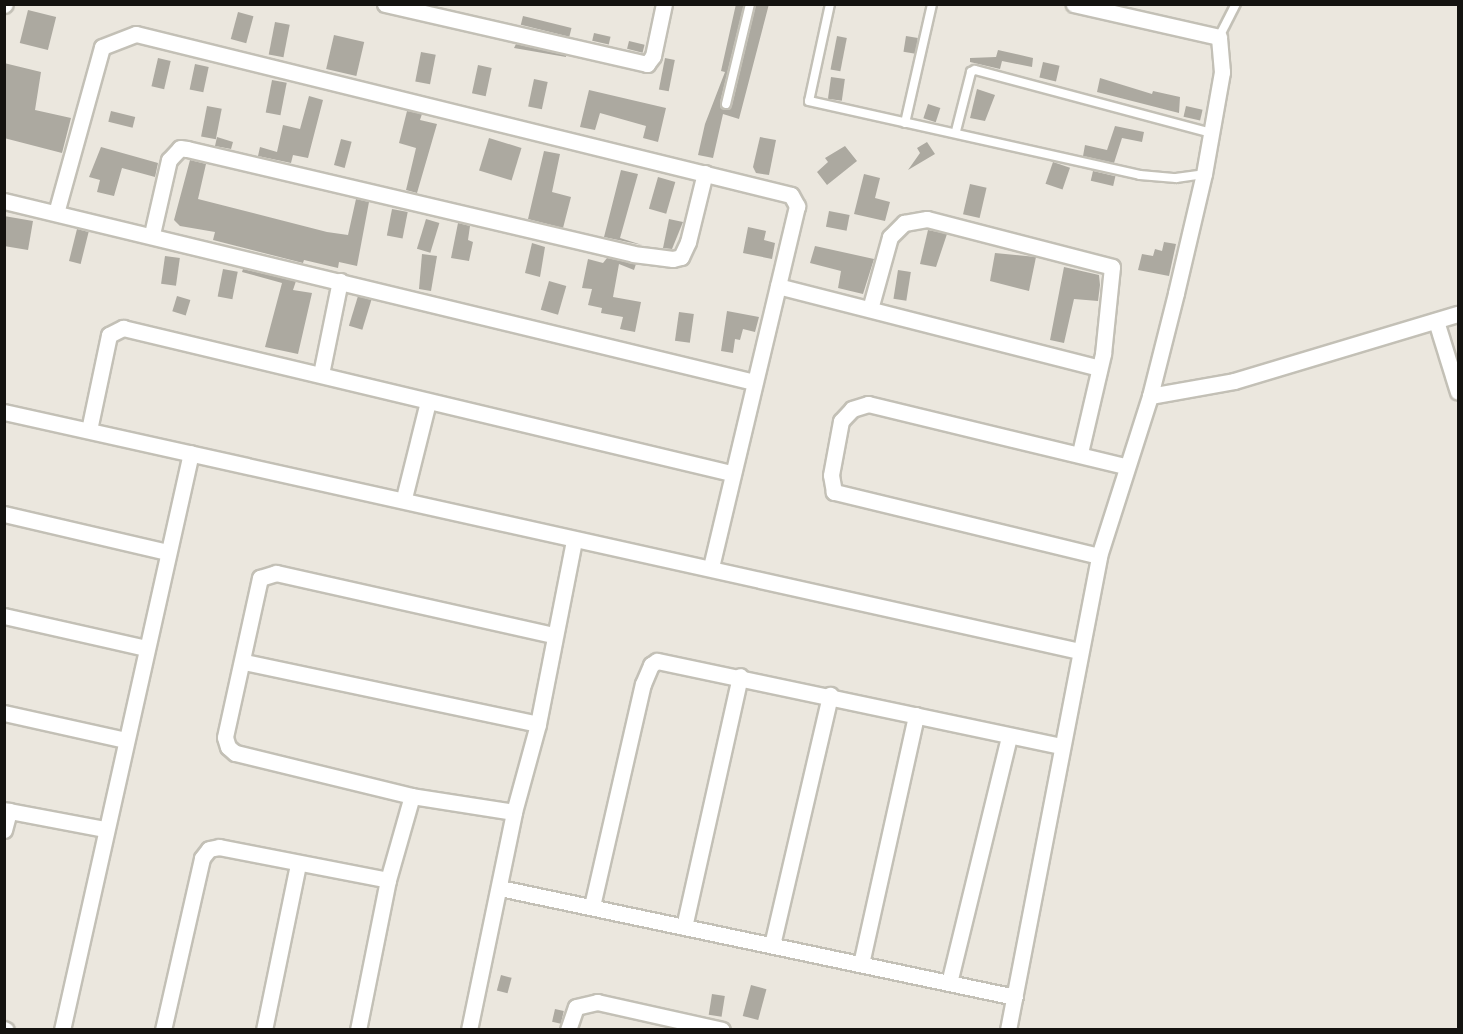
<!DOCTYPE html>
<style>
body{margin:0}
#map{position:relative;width:1463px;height:1034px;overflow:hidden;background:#ebe7de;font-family:"Titillium Web",sans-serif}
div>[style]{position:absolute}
.building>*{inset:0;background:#aca9a0;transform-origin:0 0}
.roads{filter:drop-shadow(2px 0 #c3c0b6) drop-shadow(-2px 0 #c3c0b6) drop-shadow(0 2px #c3c0b6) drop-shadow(0 -2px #c3c0b6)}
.service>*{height:8px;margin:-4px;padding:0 4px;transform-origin:4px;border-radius:4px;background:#fff}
.minor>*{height:15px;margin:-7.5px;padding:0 7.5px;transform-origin:7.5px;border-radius:7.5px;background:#fff}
span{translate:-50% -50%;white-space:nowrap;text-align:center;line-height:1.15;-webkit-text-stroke:4.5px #ebe7de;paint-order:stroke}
.frame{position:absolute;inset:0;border:6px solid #141310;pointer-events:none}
</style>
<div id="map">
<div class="building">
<i style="clip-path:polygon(736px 4px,744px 4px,720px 103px,725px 110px,732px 105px,756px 4px,769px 4px,739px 119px,723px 114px,713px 158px,698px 155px,705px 124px,725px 72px,721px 71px)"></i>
<i style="left:28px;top:10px;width:29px;height:34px;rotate:14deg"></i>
<i style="left:238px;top:12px;width:16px;height:28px;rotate:15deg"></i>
<i style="left:523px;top:16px;width:50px;height:9px;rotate:14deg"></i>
<i style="left:275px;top:22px;width:15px;height:33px;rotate:11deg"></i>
<i style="left:594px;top:33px;width:17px;height:8px;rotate:13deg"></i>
<i style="left:334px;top:35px;width:31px;height:35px;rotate:13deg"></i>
<i style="left:837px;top:36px;width:10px;height:34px;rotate:11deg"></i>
<i style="left:906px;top:36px;width:12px;height:16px;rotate:9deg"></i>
<i style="left:629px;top:41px;width:16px;height:8px;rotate:14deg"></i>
<i style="clip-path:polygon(516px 44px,566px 55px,566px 57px,514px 48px)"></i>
<i style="clip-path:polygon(998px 50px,1033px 58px,1032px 67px,1002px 61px,1000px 69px,970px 62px,970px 58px,996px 57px)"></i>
<i style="left:421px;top:52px;width:15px;height:30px;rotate:11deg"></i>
<i style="left:158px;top:58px;width:13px;height:29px;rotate:13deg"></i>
<i style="left:665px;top:58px;width:10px;height:32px;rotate:11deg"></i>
<i style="left:1043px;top:62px;width:17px;height:16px;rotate:13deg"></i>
<i style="clip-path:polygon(4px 63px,41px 72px,35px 110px,71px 118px,62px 153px,4px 138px)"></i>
<i style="left:195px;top:64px;width:14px;height:26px;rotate:12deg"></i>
<i style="left:478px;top:65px;width:14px;height:29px;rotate:12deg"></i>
<i style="left:831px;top:77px;width:14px;height:22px;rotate:8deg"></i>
<i style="clip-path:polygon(1100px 78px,1152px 94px,1153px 91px,1180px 97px,1179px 113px,1097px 92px)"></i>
<i style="left:534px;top:79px;width:14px;height:28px;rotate:12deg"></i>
<i style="left:272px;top:80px;width:15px;height:33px;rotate:11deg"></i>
<i style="clip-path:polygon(977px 89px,995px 95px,985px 121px,970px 118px)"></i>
<i style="clip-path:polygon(589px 90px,666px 108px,658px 142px,643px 138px,646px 126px,600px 113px,595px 130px,580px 127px)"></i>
<i style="clip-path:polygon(309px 96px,323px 100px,308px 158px,293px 155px,291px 163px,258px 156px,260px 147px,277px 152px,283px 125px,300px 129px)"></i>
<i style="left:928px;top:104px;width:13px;height:15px;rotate:18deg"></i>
<i style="left:207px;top:106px;width:15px;height:31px;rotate:11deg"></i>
<i style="left:1186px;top:106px;width:17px;height:11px;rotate:13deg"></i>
<i style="left:111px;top:111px;width:25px;height:11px;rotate:14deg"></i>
<i style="clip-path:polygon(407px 111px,422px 114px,420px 120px,437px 124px,417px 193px,406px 190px,416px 148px,399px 143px)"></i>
<i style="clip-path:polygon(1115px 126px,1144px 132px,1142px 142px,1122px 138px,1114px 163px,1083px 156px,1085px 145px,1107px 150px)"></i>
<i style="clip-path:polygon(217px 137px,233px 142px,231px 149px,215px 146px)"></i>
<i style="clip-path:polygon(760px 137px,776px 140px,769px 175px,756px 173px,753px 167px)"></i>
<i style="left:489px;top:138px;width:34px;height:34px;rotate:17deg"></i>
<i style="left:341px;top:139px;width:11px;height:27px;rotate:15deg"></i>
<i style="clip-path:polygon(927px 142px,935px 154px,908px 170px,920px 153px,917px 148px)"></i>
<i style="clip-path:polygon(845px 146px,857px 161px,827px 185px,817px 172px,828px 162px,825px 158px)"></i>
<i style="clip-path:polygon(101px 147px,158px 163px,155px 177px,122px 168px,114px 196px,97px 192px,100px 180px,89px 177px)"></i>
<i style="clip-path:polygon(544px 151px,560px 154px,552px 192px,571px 197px,563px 228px,528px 219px)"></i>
<i style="clip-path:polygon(190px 160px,206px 164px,198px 199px,327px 232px,348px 235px,356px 199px,369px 202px,357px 266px,339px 262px,338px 268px,304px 260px,303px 263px,213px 240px,215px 232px,180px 226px,174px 220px)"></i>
<i style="left:1053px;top:162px;width:18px;height:23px;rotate:19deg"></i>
<i style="clip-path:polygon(621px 170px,638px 174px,620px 238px,642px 245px,604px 237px)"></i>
<i style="left:1093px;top:171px;width:23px;height:10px;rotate:13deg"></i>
<i style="clip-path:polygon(864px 174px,880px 178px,875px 198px,890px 202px,885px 221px,854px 214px)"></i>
<i style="left:658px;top:177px;width:18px;height:33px;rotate:16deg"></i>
<i style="left:970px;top:184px;width:17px;height:31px;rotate:13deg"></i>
<i style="left:392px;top:209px;width:16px;height:27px;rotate:11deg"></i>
<i style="left:829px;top:211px;width:21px;height:16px;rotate:11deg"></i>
<i style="clip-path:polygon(4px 216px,33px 221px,28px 250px,4px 246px)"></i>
<i style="left:426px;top:219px;width:14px;height:31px;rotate:17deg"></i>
<i style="clip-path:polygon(669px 219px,683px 222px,672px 249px,663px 248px)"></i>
<i style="clip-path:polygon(458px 223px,470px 226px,468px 240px,473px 242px,469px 261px,451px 258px)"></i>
<i style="clip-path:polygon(748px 227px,766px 231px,764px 240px,775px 243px,772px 259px,743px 253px)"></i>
<i style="left:77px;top:229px;width:12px;height:33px;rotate:14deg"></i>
<i style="clip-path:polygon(928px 230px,947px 234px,936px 267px,920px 264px)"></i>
<i style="clip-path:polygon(1164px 242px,1176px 244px,1169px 276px,1138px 270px,1142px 254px,1153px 256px,1155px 249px,1162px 251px)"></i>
<i style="clip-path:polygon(532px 243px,545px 247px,540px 277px,525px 273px)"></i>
<i style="clip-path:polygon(815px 246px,874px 259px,863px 294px,838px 288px,841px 271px,810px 263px)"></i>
<i style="clip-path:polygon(995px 253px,1036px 257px,1029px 291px,990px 281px)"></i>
<i style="clip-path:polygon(422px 254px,437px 256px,431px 291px,419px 289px)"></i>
<i style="left:165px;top:256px;width:15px;height:28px;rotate:8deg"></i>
<i style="clip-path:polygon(607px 258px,636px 264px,634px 270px,619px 264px,613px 297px,641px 302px,635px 332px,620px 329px,623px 317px,601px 313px,602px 308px,588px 305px,592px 289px,582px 288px,588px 259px,603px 263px)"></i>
<i style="clip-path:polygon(1064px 267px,1099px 275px,1100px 285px,1098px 301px,1074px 299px,1064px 343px,1050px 340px)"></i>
<i style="left:223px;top:269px;width:15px;height:28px;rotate:11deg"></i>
<i style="clip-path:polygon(243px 269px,296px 281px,293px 290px,312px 293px,298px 354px,265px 347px,282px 283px,242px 272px)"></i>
<i style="left:898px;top:270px;width:13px;height:29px;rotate:9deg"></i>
<i style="left:549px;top:281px;width:18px;height:30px;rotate:16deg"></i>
<i style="left:177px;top:296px;width:14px;height:16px;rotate:17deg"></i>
<i style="left:358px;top:296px;width:14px;height:31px;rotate:17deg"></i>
<i style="clip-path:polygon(727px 311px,759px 317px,755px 332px,743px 329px,740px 340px,735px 339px,733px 353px,721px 351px)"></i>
<i style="left:679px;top:312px;width:15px;height:29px;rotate:8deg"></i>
<i style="left:501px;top:975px;width:11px;height:16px;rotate:15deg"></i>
<i style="left:751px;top:985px;width:16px;height:32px;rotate:15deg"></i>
<i style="left:712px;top:994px;width:13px;height:21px;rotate:9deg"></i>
<i style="left:555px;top:1009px;width:9px;height:13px;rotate:13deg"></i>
</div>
<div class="roads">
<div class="service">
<i style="left:830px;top:4px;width:99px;rotate:102.2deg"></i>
<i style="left:809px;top:101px;width:339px;rotate:12.6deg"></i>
<i style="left:1140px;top:175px;width:36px;rotate:5deg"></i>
<i style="left:1176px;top:178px;width:28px;rotate:-8deg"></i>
<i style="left:1219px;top:37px;width:37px;rotate:-63deg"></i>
<i style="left:726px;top:104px;width:103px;rotate:-76.5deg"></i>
<i style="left:905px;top:123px;width:122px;rotate:-77.2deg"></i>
<i style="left:956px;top:131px;width:61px;rotate:-75.7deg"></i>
<i style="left:971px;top:72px;width:4px;rotate:-27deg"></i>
<i style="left:975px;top:70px;width:245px;rotate:14.9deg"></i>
</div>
<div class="minor">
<i style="left:385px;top:4px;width:269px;rotate:12.9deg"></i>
<i style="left:647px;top:64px;width:10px;rotate:-53deg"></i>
<i style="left:653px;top:56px;width:53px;rotate:-78.1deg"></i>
<i style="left:4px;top:5px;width:1px;rotate:-45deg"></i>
<i style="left:4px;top:201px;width:772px;rotate:13.57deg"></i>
<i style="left:56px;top:213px;width:172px;rotate:-74.5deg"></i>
<i style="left:102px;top:47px;width:36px;rotate:-21deg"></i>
<i style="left:136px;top:34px;width:674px;rotate:13.81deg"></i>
<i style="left:791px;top:195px;width:13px;rotate:61deg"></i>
<i style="left:797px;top:206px;width:371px;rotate:103.4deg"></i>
<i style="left:152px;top:234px;width:76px;rotate:-77.1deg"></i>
<i style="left:169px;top:160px;width:16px;rotate:-47deg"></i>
<i style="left:180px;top:148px;width:7px;rotate:8deg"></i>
<i style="left:187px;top:149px;width:458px;rotate:13.2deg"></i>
<i style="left:633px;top:254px;width:40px;rotate:7.1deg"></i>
<i style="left:673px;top:259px;width:8px;rotate:-14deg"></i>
<i style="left:681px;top:257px;width:17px;rotate:-65deg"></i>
<i style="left:688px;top:242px;width:71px;rotate:-76.2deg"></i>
<i style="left:778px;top:286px;width:331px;rotate:14.3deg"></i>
<i style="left:870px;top:309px;width:75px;rotate:-74.5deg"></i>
<i style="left:890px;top:237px;width:20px;rotate:-45deg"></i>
<i style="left:904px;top:223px;width:23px;rotate:-10deg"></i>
<i style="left:927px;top:219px;width:191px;rotate:14.5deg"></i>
<i style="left:1112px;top:267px;width:87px;rotate:95.9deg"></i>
<i style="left:1103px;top:354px;width:102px;rotate:103.1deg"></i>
<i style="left:1436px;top:321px;width:74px;rotate:72.8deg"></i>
<i style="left:321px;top:374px;width:95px;rotate:-78.5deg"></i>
<i style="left:1150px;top:396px;width:85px;rotate:-10.1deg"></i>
<i style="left:1234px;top:381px;width:234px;rotate:-16.7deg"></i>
<i style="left:4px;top:412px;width:1101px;rotate:12.53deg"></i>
<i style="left:89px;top:430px;width:97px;rotate:-78.1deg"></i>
<i style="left:109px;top:335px;width:16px;rotate:-27deg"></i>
<i style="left:123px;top:328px;width:625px;rotate:13.41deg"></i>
<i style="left:404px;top:498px;width:99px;rotate:-76deg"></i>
<i style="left:4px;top:514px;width:167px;rotate:13.1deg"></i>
<i style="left:1099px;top:556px;width:273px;rotate:-166.4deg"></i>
<i style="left:834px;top:492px;width:17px;rotate:-100deg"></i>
<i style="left:831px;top:475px;width:55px;rotate:-79.5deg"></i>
<i style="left:841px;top:421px;width:16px;rotate:-47deg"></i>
<i style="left:852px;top:409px;width:17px;rotate:-17deg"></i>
<i style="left:868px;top:404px;width:264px;rotate:13.6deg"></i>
<i style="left:4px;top:616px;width:146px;rotate:12.7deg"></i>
<i style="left:244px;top:662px;width:300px;rotate:11.9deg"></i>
<i style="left:4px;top:713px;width:125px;rotate:12.5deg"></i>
<i style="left:4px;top:810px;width:103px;rotate:10.7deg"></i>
<i style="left:514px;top:812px;width:103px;rotate:-171.1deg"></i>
<i style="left:412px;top:796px;width:182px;rotate:-166.3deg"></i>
<i style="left:235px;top:753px;width:9px;rotate:-139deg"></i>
<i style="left:228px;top:747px;width:10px;rotate:-107deg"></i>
<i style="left:225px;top:737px;width:163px;rotate:-77.6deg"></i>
<i style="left:260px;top:578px;width:17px;rotate:-17deg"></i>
<i style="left:276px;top:573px;width:285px;rotate:12.6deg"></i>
<i style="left:4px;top:830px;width:20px;rotate:-75deg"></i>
<i style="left:500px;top:888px;width:526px;rotate:11.95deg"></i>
<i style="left:592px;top:906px;width:228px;rotate:-77.1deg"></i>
<i style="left:643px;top:684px;width:21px;rotate:-67deg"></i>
<i style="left:651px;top:665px;width:7px;rotate:-34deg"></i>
<i style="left:657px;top:661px;width:413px;rotate:11.9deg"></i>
<i style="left:684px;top:927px;width:257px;rotate:-77.4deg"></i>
<i style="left:772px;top:945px;width:257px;rotate:-76.9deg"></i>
<i style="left:861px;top:964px;width:255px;rotate:-77.5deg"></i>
<i style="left:949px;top:983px;width:254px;rotate:-76.3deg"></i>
<i style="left:4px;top:1029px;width:2px;rotate:27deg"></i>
<i style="left:62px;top:1030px;width:591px;rotate:-77.4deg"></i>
<i style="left:163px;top:1030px;width:176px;rotate:-77.2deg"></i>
<i style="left:202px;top:858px;width:11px;rotate:-52deg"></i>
<i style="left:209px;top:849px;width:10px;rotate:-11deg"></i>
<i style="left:219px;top:847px;width:172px;rotate:11deg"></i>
<i style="left:264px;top:1030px;width:169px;rotate:-78.4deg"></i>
<i style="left:358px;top:1030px;width:153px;rotate:-78.7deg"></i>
<i style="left:388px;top:880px;width:87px;rotate:-74.1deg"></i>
<i style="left:469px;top:1030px;width:223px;rotate:-78.3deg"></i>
<i style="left:514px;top:812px;width:91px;rotate:-74.7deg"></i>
<i style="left:538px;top:724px;width:187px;rotate:-78.9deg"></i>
<i style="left:568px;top:1030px;width:24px;rotate:-71deg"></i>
<i style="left:576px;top:1007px;width:22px;rotate:-13deg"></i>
<i style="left:597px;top:1002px;width:128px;rotate:12.6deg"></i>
<i style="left:1008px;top:1030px;width:483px;rotate:-79.1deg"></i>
<i style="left:1099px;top:556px;width:168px;rotate:-72.3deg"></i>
<i style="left:1150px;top:396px;width:106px;rotate:-75.8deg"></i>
<i style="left:1176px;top:293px;width:122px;rotate:-76.8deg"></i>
<i style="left:1204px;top:174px;width:104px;rotate:-80deg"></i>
<i style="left:1222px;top:72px;width:35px;rotate:-95deg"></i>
<i style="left:1219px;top:37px;width:149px;rotate:-167.2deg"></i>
</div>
</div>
<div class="frame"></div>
</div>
